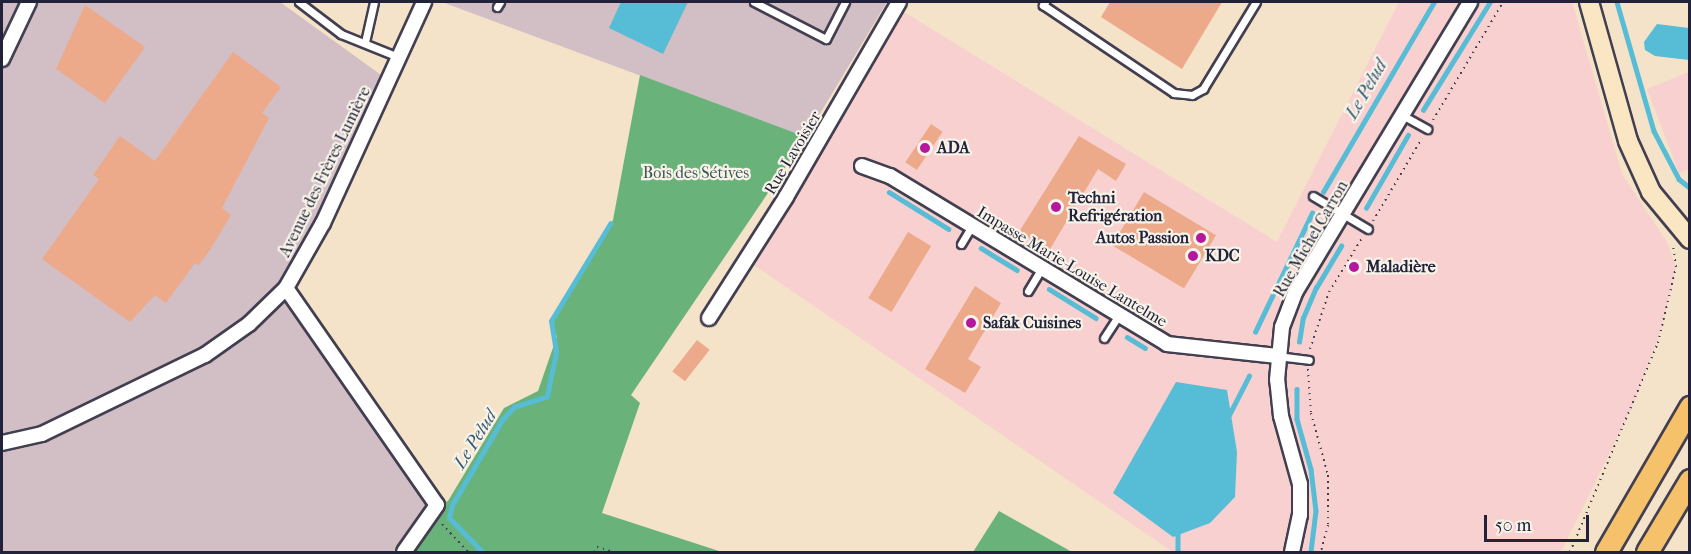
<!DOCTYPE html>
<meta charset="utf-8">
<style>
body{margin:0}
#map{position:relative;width:1691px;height:554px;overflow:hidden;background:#f4e2c9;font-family:"IM FELL French Canon",serif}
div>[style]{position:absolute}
.built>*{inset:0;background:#f7d0cf}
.industrial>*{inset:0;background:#d2bec5}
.forest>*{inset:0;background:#69b37b}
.water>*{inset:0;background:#57bcd6}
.stream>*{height:4.5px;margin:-2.25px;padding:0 2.25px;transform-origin:2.25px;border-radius:2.25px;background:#57bcd6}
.building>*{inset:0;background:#edaa8a;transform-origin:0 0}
.path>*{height:2px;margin-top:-1px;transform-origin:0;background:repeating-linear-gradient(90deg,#423f50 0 1.5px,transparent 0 6px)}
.roads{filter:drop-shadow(2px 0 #423f50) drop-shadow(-2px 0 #423f50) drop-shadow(0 2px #423f50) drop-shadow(0 -2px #423f50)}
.lane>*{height:7px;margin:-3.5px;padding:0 3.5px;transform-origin:3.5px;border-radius:3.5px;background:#fff}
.street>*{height:14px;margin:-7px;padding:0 7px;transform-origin:7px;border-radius:7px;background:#fff}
.secondary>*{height:18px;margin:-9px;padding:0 9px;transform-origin:9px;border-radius:9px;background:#fbe6c4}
.primary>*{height:21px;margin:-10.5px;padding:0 10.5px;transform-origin:10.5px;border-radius:10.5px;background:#f5c16b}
.dots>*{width:16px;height:16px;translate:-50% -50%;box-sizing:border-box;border:3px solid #f7f3e8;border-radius:50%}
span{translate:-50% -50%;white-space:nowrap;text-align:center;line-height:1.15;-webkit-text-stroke:4.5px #f7f3e8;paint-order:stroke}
.poi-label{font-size:16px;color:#22223b;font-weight:700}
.left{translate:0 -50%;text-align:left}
.right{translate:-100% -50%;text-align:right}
.street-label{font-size:16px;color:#22223b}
.park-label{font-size:16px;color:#3f5755}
.water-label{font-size:18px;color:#355871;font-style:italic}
.frame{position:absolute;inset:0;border:3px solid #22223b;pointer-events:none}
.scale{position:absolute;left:1484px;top:515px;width:105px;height:27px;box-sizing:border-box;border:3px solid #22223b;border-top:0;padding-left:8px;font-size:18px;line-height:21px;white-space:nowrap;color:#22223b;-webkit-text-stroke:4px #f7f3e8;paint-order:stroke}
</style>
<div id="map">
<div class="built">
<i style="clip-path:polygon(1399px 2px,1572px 2px,1622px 174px,1667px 242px,1676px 267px,1661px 330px,1634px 403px,1561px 552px,1173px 552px,748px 261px,896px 7px,1277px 242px)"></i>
<i style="clip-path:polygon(1689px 72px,1689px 169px,1679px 173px,1647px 89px)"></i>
</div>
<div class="industrial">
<i style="clip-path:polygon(2px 2px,280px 2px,388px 80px,286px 288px,437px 505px,404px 552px,2px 552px)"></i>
<i style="clip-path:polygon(442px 2px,887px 2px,806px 137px)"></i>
</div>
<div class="forest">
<i style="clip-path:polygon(640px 75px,806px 137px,631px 395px,640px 403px,602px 513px,722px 552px,404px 552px,437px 505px,448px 501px,504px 408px,538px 391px,557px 336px,553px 332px,553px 321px,613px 220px)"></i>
<i style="clip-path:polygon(999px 511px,1072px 552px,973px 552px)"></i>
</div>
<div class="water">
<i style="clip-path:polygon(621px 2px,688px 2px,663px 54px,609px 28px)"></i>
<i style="clip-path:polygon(1657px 24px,1689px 28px,1689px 60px,1655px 56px,1645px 50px,1644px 42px)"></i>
<i style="clip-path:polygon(1176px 382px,1227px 390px,1237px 452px,1235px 497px,1210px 523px,1173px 537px,1113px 493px)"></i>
</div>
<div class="stream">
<i style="left:1617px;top:2px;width:134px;rotate:74deg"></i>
<i style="left:1654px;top:131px;width:54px;rotate:62.5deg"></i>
<i style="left:1679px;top:179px;width:14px;rotate:39deg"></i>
<i style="left:1423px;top:110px;width:127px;rotate:-58.2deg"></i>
<i style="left:889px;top:192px;width:70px;rotate:31.7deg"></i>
<i style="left:1323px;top:192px;width:220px;rotate:-59.7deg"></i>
<i style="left:1366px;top:208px;width:84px;rotate:-60.1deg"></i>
<i style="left:981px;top:248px;width:42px;rotate:31.4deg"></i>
<i style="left:1049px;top:289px;width:55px;rotate:31.7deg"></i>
<i style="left:1255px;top:332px;width:132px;rotate:-64.4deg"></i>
<i style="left:1127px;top:337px;width:21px;rotate:31deg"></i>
<i style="left:1299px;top:342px;width:24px;rotate:-81deg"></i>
<i style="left:1303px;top:318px;width:33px;rotate:-67deg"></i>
<i style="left:1316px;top:288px;width:49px;rotate:-59.2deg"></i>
<i style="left:1297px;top:389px;width:30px;rotate:90deg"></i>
<i style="left:1297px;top:419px;width:52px;rotate:74.4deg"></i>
<i style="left:1311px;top:469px;width:42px;rotate:83.2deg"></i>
<i style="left:1316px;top:511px;width:41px;rotate:97deg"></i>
<i style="left:1228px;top:417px;width:46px;rotate:-62.9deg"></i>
<i style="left:1178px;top:530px;width:22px;rotate:90deg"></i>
<i style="left:482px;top:552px;width:47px;rotate:-134.1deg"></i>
<i style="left:449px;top:518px;width:13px;rotate:-77deg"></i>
<i style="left:452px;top:505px;width:99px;rotate:-59.5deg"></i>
<i style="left:502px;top:420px;width:18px;rotate:-47deg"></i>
<i style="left:514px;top:407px;width:35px;rotate:-18deg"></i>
<i style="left:547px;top:396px;width:45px;rotate:-78.4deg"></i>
<i style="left:556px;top:352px;width:31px;rotate:-99deg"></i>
<i style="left:551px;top:321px;width:114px;rotate:-58.7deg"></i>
</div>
<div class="building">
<i style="clip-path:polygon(1110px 2px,1222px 2px,1182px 69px,1101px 17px)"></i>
<i style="clip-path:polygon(85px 5px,145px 47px,105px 103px,56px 69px)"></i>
<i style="clip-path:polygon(233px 52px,281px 87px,262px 113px,269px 118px,222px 208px,231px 215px,210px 250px,199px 265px,195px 263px,166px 303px,155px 295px,130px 322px,42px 259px,99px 179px,93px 175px,120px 136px,155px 161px)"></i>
<i style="left:931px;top:124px;width:14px;height:46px;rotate:34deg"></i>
<i style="clip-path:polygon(1079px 136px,1126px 164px,1116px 181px,1098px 169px,1050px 249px,1019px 232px)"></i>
<i style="left:1144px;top:192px;width:84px;height:62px;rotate:31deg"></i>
<i style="left:908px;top:232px;width:27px;height:77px;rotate:31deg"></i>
<i style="clip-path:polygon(975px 286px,1001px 303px,968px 359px,981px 367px,965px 393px,925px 369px)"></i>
<i style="left:697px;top:340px;width:16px;height:40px;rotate:38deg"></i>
</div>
<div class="path">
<i style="left:1433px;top:120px;width:137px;rotate:-59.3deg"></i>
<i style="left:1373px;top:221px;width:96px;rotate:-59.4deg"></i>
<i style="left:1310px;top:349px;width:60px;rotate:-71.6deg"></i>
<i style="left:1329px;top:292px;width:63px;rotate:-58.6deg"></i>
<i style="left:1308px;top:369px;width:44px;rotate:86.1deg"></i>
<i style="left:1311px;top:413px;width:64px;rotate:74.7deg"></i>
<i style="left:1328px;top:475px;width:50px;rotate:90deg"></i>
<i style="left:1328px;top:525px;width:28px;rotate:105deg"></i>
<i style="left:442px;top:524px;width:38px;rotate:47deg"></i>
<i style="left:595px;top:552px;width:5px;rotate:-68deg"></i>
<i style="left:597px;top:547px;width:19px;rotate:16deg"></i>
<i style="left:1570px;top:552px;width:227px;rotate:-67.2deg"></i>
<i style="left:1658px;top:343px;width:78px;rotate:-76.7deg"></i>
<i style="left:1676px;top:267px;width:22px;rotate:-98deg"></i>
</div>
<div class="roads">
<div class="lane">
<i style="left:299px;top:2px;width:53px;rotate:37.3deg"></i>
<i style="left:341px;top:34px;width:61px;rotate:22deg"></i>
<i style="left:754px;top:2px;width:81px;rotate:27.2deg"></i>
<i style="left:826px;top:39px;width:42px;rotate:-62.8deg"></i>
<i style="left:1045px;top:2px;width:4px;rotate:124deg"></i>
<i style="left:1043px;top:5px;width:158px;rotate:33.9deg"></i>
<i style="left:1174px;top:93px;width:18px;rotate:6deg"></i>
<i style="left:1192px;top:95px;width:13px;rotate:-29deg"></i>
<i style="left:1203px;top:89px;width:102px;rotate:-58.7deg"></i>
<i style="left:497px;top:7px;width:6px;rotate:-59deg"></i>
<i style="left:365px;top:42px;width:41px;rotate:-77.3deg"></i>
<i style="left:1402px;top:115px;width:29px;rotate:29deg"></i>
<i style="left:1313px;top:196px;width:64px;rotate:31deg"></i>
<i style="left:961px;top:244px;width:21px;rotate:-59deg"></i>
<i style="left:1028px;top:291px;width:27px;rotate:-59deg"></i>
<i style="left:1104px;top:338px;width:27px;rotate:-57deg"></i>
<i style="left:1277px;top:356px;width:32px;rotate:7deg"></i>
</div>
<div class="street">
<i style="left:2px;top:59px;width:63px;rotate:-64.7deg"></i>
<i style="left:862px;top:166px;width:30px;rotate:20deg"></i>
<i style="left:890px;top:176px;width:324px;rotate:31.2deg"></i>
<i style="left:1167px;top:344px;width:111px;rotate:6.2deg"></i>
<i style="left:286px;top:288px;width:264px;rotate:55.2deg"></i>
<i style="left:437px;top:505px;width:57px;rotate:125.1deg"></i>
<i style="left:709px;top:318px;width:143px;rotate:-57.5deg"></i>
<i style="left:786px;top:197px;width:225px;rotate:-59.9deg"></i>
<i style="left:2px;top:443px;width:41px;rotate:-12.7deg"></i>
<i style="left:42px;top:434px;width:181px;rotate:-25.9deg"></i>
<i style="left:205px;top:355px;width:54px;rotate:-35.2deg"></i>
<i style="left:249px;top:324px;width:52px;rotate:-44.2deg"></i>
<i style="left:286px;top:288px;width:75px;rotate:-60.4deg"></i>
<i style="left:323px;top:223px;width:243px;rotate:-65.4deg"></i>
<i style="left:1292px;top:552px;width:38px;rotate:-78deg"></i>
<i style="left:1300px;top:515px;width:31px;rotate:-90deg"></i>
<i style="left:1300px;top:484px;width:71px;rotate:-105.6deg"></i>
<i style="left:1281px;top:416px;width:36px;rotate:-96deg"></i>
<i style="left:1277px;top:380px;width:53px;rotate:-84.6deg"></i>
<i style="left:1282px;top:327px;width:39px;rotate:-69deg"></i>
<i style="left:1296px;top:291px;width:337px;rotate:-58.9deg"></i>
</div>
<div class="secondary">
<i style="left:1589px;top:2px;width:144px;rotate:74.3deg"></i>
<i style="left:1628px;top:141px;width:56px;rotate:65.7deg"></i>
<i style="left:1651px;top:192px;width:61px;rotate:50.3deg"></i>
</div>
<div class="primary">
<i style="left:1606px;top:552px;width:168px;rotate:-59.9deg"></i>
<i style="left:1647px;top:552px;width:84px;rotate:-59.2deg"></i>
</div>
</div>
<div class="dots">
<i style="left:925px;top:148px;background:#b5179e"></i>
<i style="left:1056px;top:207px;background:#b5179e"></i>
<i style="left:1201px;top:238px;background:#b5179e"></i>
<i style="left:1193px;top:256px;background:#b5179e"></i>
<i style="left:1354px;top:267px;background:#b5179e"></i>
<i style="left:971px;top:323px;background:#b5179e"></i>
</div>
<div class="poi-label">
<span class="left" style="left:937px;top:148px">ADA</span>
<span class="left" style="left:1068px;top:207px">Techni<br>Refrigération</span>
<span class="right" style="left:1189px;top:238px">Autos Passion</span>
<span class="left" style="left:1205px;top:256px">KDC</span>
<span class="left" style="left:1366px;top:267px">Maladière</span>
<span class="left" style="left:983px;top:323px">Safak Cuisines</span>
</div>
<div class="street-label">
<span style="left:793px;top:153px;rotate:-59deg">Rue Lavoisier</span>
<span style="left:325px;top:172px;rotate:-64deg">Avenue des Frères Lumière</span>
<span style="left:1311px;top:239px;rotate:-60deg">Rue Michel Carron</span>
<span style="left:1072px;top:267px;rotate:31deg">Impasse Marie-Louise Lantelme</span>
</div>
<div class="park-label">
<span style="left:696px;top:173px">Bois des Sétives</span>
</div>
<div class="water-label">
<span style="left:1367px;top:90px;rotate:-60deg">Le Pelud</span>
<span style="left:476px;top:440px;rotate:-58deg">Le Pelud</span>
</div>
<div class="frame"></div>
<div class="scale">50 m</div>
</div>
